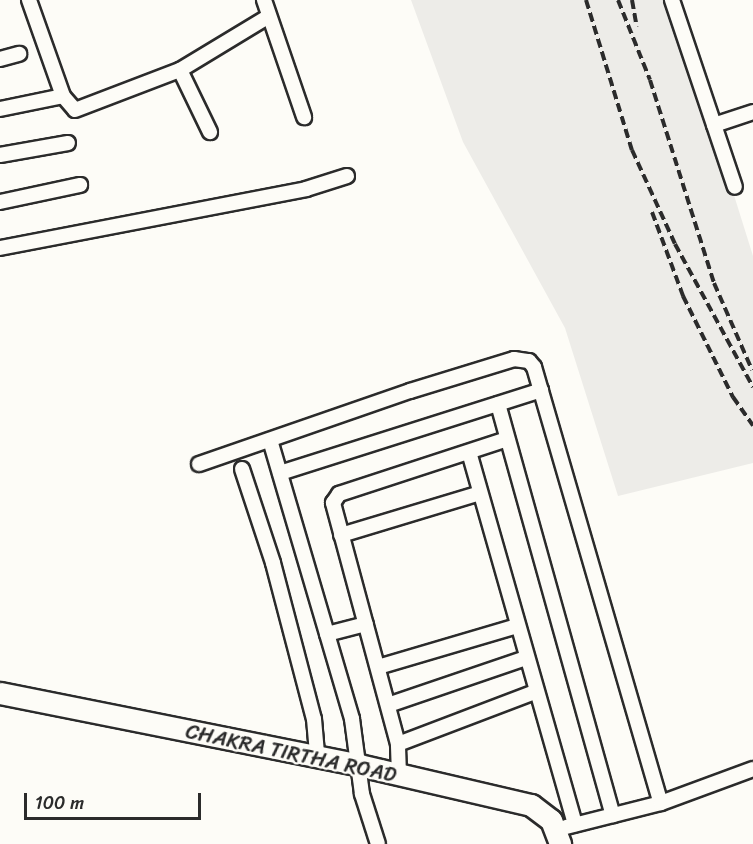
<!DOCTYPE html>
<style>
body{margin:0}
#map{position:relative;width:753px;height:844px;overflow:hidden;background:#fdfcf7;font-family:Sriracha,sans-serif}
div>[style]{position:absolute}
.built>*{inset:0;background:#edece8}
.roads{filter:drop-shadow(2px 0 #2b2b2b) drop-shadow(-2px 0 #2b2b2b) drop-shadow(0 2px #2b2b2b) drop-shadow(0 -2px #2b2b2b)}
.minor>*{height:14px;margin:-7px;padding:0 7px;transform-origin:7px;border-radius:7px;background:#fdfcf7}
.highway>*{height:21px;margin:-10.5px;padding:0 10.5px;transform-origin:10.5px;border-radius:10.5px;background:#fdfcf7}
.rail>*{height:4px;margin-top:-2px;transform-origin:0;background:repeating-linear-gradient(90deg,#2b2b2b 0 9px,transparent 0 13.5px)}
span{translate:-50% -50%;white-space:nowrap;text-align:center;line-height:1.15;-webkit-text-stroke:4.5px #fdfcf7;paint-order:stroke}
.street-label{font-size:21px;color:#2b2b2b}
.scale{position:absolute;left:24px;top:793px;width:177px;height:27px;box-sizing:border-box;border:3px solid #2b2b2b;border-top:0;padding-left:8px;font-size:18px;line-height:21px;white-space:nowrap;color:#2b2b2b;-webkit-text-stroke:4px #fdfcf7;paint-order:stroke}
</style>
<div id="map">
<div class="built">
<i style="clip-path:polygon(411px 0,673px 0,753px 256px,753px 463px,618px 496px,565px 328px,463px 142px)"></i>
</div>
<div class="roads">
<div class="minor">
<i style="left:29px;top:0;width:102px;rotate:70.5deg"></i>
<i style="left:63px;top:96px;width:18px;rotate:49deg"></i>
<i style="left:75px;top:110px;width:112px;rotate:-20.9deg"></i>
<i style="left:180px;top:70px;width:104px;rotate:-31.2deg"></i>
<i style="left:264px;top:0;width:124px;rotate:71.1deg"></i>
<i style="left:672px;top:0;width:197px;rotate:71.4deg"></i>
<i style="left:0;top:59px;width:20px;rotate:-15deg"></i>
<i style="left:180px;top:70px;width:69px;rotate:64.2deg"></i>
<i style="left:0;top:109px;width:64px;rotate:-11.7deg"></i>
<i style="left:714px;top:125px;width:41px;rotate:-18.4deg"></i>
<i style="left:0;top:155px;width:69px;rotate:-10deg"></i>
<i style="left:0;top:202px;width:82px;rotate:-12deg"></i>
<i style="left:0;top:248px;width:312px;rotate:-10.9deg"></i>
<i style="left:306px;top:189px;width:43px;rotate:-17.6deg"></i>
<i style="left:498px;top:404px;width:427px;rotate:74.4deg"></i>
<i style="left:270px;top:440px;width:291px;rotate:73.6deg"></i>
<i style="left:352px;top:719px;width:76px;rotate:82.4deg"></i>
<i style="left:362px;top:794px;width:52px;rotate:72.3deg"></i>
<i style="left:469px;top:452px;width:387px;rotate:74.1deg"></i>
<i style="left:199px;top:464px;width:223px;rotate:-19.1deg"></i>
<i style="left:410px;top:391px;width:109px;rotate:-17.1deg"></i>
<i style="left:514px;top:359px;width:15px;rotate:8deg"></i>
<i style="left:529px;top:361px;width:8px;rotate:50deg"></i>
<i style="left:534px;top:367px;width:454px;rotate:73.8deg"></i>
<i style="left:242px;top:469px;width:99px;rotate:71.7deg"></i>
<i style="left:273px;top:563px;width:161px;rotate:75.3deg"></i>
<i style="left:314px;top:719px;width:38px;rotate:85deg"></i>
<i style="left:280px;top:473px;width:274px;rotate:-17.6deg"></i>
<i style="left:341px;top:535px;width:145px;rotate:-16.8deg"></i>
<i style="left:327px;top:634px;width:40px;rotate:-14.4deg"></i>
<i style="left:378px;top:667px;width:145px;rotate:-16.4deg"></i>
<i style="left:388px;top:705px;width:146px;rotate:-18.8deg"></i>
<i style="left:398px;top:744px;width:147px;rotate:-20.8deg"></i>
<i style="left:399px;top:775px;width:31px;rotate:-92deg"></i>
<i style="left:398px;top:744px;width:250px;rotate:-105.1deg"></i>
<i style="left:333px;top:503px;width:11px;rotate:-56deg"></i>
<i style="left:339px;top:494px;width:177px;rotate:-18.1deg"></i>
<i style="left:566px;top:827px;width:98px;rotate:-14.2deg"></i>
<i style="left:661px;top:803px;width:98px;rotate:-20.3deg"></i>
</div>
<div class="highway">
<i style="left:0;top:693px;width:366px;rotate:11.3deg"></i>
<i style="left:359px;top:765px;width:177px;rotate:13.1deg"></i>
<i style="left:531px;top:805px;width:25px;rotate:37deg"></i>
<i style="left:551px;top:820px;width:26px;rotate:69deg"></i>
</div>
</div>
<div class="rail">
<i style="left:586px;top:0;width:157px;rotate:73deg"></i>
<i style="left:632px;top:150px;width:103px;rotate:65.4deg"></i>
<i style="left:675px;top:244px;width:163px;rotate:61.4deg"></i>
<i style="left:618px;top:0;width:86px;rotate:68.2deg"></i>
<i style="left:650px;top:80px;width:213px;rotate:72.5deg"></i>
<i style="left:714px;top:283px;width:95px;rotate:66.4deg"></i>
<i style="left:632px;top:0;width:27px;rotate:80deg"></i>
<i style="left:652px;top:212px;width:90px;rotate:69.7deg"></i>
<i style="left:683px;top:296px;width:113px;rotate:63.7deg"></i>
<i style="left:733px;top:397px;width:35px;rotate:55deg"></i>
</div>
<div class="street-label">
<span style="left:291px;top:753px;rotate:12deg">CHAKRA TIRTHA ROAD</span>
</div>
<div class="scale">100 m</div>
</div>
